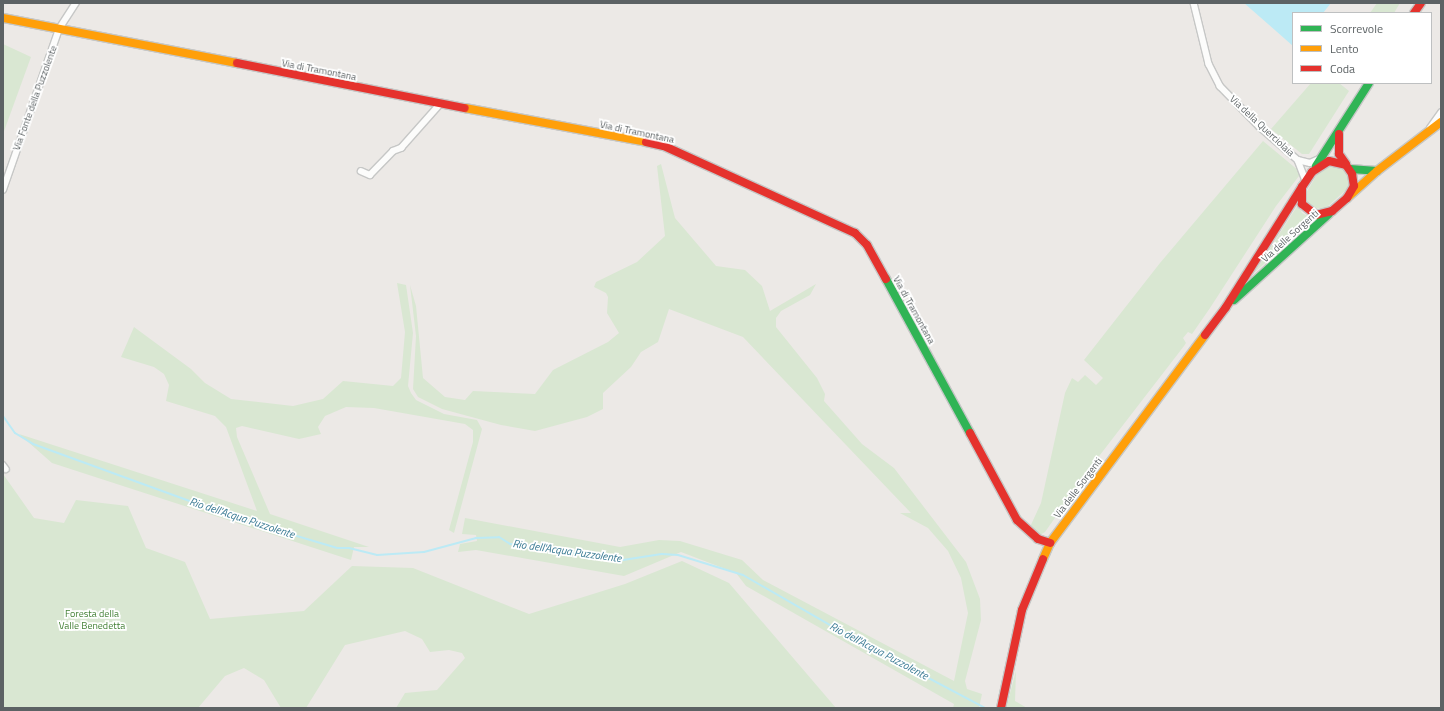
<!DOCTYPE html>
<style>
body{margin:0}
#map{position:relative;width:1444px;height:711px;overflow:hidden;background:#ece9e6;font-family:"Titillium Web",sans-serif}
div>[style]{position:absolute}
.green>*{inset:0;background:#d9e7d2}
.water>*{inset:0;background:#bceaf5}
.stream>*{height:2px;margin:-1px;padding:0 1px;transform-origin:1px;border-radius:1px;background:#bceaf5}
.roads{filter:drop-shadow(1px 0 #c6c7c6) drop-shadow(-1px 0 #c6c7c6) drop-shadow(0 1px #c6c7c6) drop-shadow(0 -1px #c6c7c6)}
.street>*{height:5.5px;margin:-2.75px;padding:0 2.75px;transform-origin:2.75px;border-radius:2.75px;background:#fcfcfb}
.fast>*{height:8px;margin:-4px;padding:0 4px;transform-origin:4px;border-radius:4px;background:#30b455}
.slow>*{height:8px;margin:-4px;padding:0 4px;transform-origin:4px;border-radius:4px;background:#ff9f0a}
.jam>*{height:8px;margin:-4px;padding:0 4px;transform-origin:4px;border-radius:4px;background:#e5322d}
span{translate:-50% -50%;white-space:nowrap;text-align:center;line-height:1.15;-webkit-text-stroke:3.5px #fff;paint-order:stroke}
.street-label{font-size:10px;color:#5c6264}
.park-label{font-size:10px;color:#448137}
.water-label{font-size:11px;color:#3b7b94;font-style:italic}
.frame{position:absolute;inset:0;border:4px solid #5c6264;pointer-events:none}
.legend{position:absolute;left:1292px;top:12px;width:140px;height:72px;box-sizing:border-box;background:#fff;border:1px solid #bec0c1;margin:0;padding:5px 7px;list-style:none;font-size:12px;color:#5c6264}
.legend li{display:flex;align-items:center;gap:8px;height:20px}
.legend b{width:20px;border:1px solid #bec0c1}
</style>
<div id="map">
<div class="green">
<i style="clip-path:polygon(1377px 3px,1400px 3px,1394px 13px,1370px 13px)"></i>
<i style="clip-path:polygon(3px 44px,31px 57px,3px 134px)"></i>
<i style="clip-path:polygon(1311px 83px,1339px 83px,1349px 91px,1309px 154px,1302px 154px,1271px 129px)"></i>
<i style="clip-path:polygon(1263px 141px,1299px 171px,1299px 176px,1276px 206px,1210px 308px,1192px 334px,1188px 332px,1183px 338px,1186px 343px,1184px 346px,1093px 464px,1045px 532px,1040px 535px,1034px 531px,1030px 527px,1041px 503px,1065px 393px,1072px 378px,1078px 382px,1085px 375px,1096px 385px,1103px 378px,1084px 360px,1160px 263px)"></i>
<i style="clip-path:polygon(661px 164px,675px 218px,716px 266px,745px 270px,762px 286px,770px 311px,816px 284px,810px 295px,781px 311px,776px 318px,776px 327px,817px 378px,825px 394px,824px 401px,862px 444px,894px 468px,966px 562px,980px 599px,981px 620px,965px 681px,967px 689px,982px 694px,979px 708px,953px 708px,954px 704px,746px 586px,736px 573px,681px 552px,624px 576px,476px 550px,458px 552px,460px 544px,477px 541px,476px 535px,462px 534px,465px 518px,620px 547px,659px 540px,680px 541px,742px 560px,763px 580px,954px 681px,968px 613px,961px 578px,948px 551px,928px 528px,900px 513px,911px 513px,743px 337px,669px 309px,658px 342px,641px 352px,631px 367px,603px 393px,603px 409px,587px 417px,535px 431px,501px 425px,442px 409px,418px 397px,413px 389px,416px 336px,410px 285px,416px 306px,423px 378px,445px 397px,465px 400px,473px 391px,535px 394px,553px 370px,608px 342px,619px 333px,607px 313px,608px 297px,606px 293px,594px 287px,596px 282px,637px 262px,665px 236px,657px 166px)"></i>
<i style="clip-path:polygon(1329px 165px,1347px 171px,1349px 182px,1347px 189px,1326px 208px,1311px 209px,1306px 204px,1306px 193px,1318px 173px)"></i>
<i style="clip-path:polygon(1298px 205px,1302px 213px,1314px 219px,1254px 273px)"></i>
<i style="clip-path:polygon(397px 283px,406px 285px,413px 333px,408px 386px,411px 393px,416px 400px,444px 414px,477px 420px,482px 429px,454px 533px,449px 530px,473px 442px,473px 430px,465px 424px,374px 408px,346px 407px,325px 416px,318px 427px,321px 434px,299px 439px,242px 426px,236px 428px,237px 437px,270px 514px,369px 547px,354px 547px,351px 560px,52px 463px,19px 434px,257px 511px,226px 427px,215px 416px,166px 401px,169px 385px,164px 374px,154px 367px,121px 357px,134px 327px,191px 369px,205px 383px,231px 399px,293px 406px,323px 399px,343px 381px,393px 386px,401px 378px,405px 332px)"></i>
<i style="clip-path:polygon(3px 474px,34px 518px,64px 523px,76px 500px,128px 506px,146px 548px,185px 562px,210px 619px,304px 611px,352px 566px,413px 568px,529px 614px,625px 584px,682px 561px,729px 583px,836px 708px,396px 708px,405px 693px,437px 690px,465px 658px,462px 653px,449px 650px,430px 652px,422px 639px,405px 631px,345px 645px,306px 708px,281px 708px,264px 680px,244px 668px,225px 676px,198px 708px,3px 708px)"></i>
<i style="clip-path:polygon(1016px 671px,1015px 701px,1027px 708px,1006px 708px)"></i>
</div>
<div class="water">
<i style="clip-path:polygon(1244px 3px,1331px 3px,1323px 13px,1293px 13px,1293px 46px)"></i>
</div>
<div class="stream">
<i style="left:3px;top:416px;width:21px;rotate:55deg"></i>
<i style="left:15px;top:433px;width:21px;rotate:31deg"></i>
<i style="left:33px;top:444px;width:190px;rotate:20deg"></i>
<i style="left:212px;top:509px;width:22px;rotate:10deg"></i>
<i style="left:234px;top:513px;width:18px;rotate:29deg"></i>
<i style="left:250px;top:522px;width:91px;rotate:16.6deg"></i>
<i style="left:337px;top:548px;width:12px"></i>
<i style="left:349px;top:548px;width:29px;rotate:14deg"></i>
<i style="left:377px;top:555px;width:47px;rotate:-3.7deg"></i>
<i style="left:424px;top:552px;width:54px;rotate:-15.1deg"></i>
<i style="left:476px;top:538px;width:23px;rotate:-2deg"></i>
<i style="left:499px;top:537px;width:13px;rotate:32deg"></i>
<i style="left:510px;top:544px;width:114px;rotate:8.1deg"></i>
<i style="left:623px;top:560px;width:39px;rotate:-9deg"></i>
<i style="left:662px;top:554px;width:16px;rotate:4deg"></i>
<i style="left:678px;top:555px;width:68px;rotate:17.1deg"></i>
<i style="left:743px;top:575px;width:125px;rotate:29.9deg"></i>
<i style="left:851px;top:637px;width:152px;rotate:27.9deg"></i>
</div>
<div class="roads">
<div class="street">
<i style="left:1194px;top:3px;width:63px;rotate:76.2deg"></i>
<i style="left:1209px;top:64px;width:25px;rotate:63deg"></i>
<i style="left:1220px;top:86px;width:56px;rotate:45.7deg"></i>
<i style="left:1259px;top:126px;width:52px;rotate:41.1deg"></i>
<i style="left:1298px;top:160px;width:22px;rotate:69deg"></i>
<i style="left:1430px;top:128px;width:19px;rotate:-54deg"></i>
<i style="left:1298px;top:160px;width:12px;rotate:14deg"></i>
<i style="left:1310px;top:163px;width:12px;rotate:-24deg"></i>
<i style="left:361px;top:171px;width:10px;rotate:24deg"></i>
<i style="left:370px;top:175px;width:33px;rotate:-46deg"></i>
<i style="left:393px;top:151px;width:9px;rotate:-21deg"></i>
<i style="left:401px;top:148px;width:59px;rotate:-48.4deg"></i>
<i style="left:3px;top:190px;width:170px;rotate:-70.8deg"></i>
<i style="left:59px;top:29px;width:31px;rotate:-57deg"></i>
<i style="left:3px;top:465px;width:5px;rotate:53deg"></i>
</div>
<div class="fast">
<i style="left:1316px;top:166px;width:98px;rotate:-57.4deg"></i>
<i style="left:1350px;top:169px;width:27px;rotate:4deg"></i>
<i style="left:886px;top:279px;width:175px;rotate:61.4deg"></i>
<i style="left:1234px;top:300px;width:128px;rotate:-42.2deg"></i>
</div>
<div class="slow">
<i style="left:3px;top:18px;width:238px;rotate:10.9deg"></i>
<i style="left:465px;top:108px;width:184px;rotate:10.6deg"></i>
<i style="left:1347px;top:198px;width:40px;rotate:-42deg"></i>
<i style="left:1377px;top:171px;width:81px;rotate:-37.4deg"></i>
<i style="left:1043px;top:559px;width:17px;rotate:-66deg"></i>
<i style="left:1050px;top:543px;width:259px;rotate:-53.3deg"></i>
</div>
<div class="jam">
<i style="left:1414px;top:13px;width:12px;rotate:-55deg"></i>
<i style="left:237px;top:63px;width:232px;rotate:11.2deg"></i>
<i style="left:1339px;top:134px;width:20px;rotate:90deg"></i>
<i style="left:1339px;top:154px;width:12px;rotate:55deg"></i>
<i style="left:646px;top:142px;width:18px;rotate:13deg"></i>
<i style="left:664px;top:146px;width:210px;rotate:24.5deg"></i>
<i style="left:855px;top:233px;width:17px;rotate:45deg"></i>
<i style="left:867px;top:245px;width:39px;rotate:61deg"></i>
<i style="left:1329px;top:161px;width:17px;rotate:13deg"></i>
<i style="left:1346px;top:165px;width:11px;rotate:56deg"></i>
<i style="left:1352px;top:174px;width:12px;rotate:81deg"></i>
<i style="left:1354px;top:186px;width:14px;rotate:120deg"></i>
<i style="left:1347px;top:198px;width:20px;rotate:139deg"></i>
<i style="left:1332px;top:211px;width:16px;rotate:166deg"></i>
<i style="left:1316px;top:215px;width:18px;rotate:-142deg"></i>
<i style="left:1302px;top:204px;width:17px;rotate:-90deg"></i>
<i style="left:1302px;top:187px;width:18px;rotate:-56deg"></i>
<i style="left:1312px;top:172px;width:20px;rotate:-33deg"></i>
<i style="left:1205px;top:335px;width:35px;rotate:-53deg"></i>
<i style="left:1226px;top:307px;width:142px;rotate:-57.7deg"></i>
<i style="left:970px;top:433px;width:99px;rotate:61.6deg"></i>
<i style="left:1017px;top:520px;width:28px;rotate:42deg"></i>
<i style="left:1038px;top:539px;width:13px;rotate:18deg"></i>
<i style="left:1001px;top:708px;width:100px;rotate:-77.9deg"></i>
<i style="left:1022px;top:610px;width:55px;rotate:-67.6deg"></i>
</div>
</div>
<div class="street-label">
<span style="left:319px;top:70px;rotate:11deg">Via di Tramontana</span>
<span style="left:35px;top:98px;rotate:-70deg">Via Fonte della Puzzolente</span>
<span style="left:1262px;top:126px;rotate:43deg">Via della Querciolaia</span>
<span style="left:637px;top:132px;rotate:12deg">Via di Tramontana</span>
<span style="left:1290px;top:236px;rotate:-42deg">Via delle Sorgenti</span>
<span style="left:914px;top:310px;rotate:61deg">Via di Tramontana</span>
<span style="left:1078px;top:488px;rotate:-53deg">Via delle Sorgenti</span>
</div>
<div class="park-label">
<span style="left:92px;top:619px">Foresta della<br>Valle Benedetta</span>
</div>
<div class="water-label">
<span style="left:242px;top:518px;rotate:18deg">Rio dell'Acqua Puzzolente</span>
<span style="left:567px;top:551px;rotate:8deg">Rio dell'Acqua Puzzolente</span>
<span style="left:879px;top:651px;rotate:28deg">Rio dell'Acqua Puzzolente</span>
</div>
<div class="frame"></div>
<ul class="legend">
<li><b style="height:5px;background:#30b455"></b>Scorrevole</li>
<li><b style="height:5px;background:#ff9f0a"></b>Lento</li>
<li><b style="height:5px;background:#e5322d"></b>Coda</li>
</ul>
</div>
